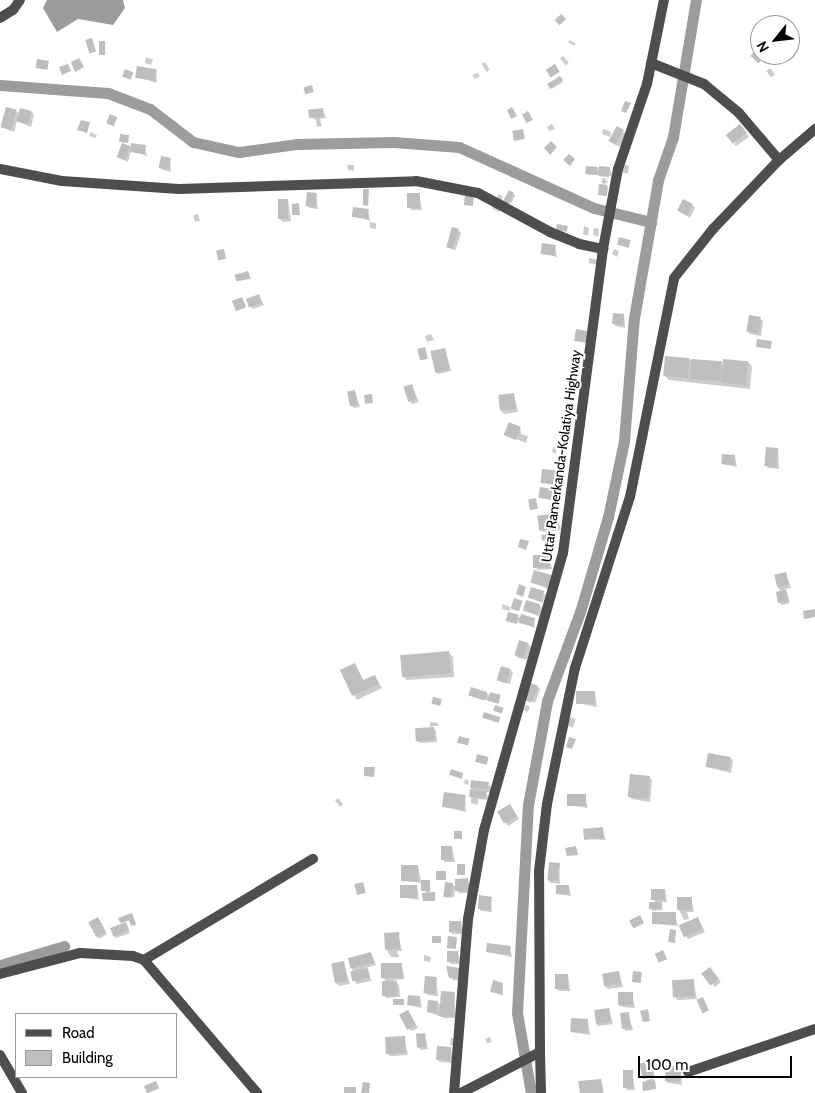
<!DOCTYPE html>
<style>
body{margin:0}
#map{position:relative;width:815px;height:1093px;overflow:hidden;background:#fff;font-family:Cabin,sans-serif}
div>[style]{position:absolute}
.water>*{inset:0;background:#9c9c9c}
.shadow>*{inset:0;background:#0003;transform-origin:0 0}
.canal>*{height:11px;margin:-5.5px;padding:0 5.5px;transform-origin:5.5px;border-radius:5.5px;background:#9c9c9c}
.building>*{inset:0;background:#bebebe;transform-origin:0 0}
.minor>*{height:10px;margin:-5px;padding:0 5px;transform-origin:5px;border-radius:5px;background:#4e4e4e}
span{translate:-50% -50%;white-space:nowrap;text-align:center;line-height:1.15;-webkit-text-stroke:4px #fff;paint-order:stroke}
.street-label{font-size:14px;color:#000}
.legend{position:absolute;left:15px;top:1013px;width:162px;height:65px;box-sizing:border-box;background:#fff;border:1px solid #999;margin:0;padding:6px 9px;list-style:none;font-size:15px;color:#000}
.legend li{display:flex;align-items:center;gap:10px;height:25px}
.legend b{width:25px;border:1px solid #999}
.north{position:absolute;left:750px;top:15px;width:50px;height:50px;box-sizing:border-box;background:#fff;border:1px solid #999;border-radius:50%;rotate:241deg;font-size:14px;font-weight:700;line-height:20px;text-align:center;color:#000}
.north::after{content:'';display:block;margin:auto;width:18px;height:22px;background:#000;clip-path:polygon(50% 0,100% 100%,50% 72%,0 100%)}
.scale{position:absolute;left:638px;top:1056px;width:154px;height:22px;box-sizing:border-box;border:2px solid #000;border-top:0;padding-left:6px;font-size:15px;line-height:18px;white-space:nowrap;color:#000;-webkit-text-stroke:4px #fff;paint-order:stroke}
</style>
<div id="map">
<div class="water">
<i style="clip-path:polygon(47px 0,123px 0,125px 8px,113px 25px,78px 19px,57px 32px,43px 8px)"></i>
</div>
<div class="shadow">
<i style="clip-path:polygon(570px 40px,576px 44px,574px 46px,568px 42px)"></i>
<i style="left:563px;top:56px;width:9px;height:4px;rotate:49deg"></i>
<i style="clip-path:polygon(146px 57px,153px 60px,151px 65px,145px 63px)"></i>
<i style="left:485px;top:62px;width:9px;height:4px;rotate:58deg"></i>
<i style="left:770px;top:68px;width:8px;height:5px;rotate:50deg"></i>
<i style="clip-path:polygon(156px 71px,157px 83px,137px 77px)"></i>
<i style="clip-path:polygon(478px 73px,480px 76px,475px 79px,472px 75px)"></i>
<i style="clip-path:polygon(559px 77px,563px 82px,552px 89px,549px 85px)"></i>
<i style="clip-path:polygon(322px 109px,326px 118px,320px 119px,322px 126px,317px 127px,316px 120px,310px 117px)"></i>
<i style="clip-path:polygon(17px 111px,20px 115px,32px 112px,34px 115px,31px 127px,17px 121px,14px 132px,2px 127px)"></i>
<i style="clip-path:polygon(552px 124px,555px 129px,549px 131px,547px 127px)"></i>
<i style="clip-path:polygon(617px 128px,626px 134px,620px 147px,611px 142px)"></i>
<i style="clip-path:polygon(603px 129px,611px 132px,610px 137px,602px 134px)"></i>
<i style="clip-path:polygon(743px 129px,749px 137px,736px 146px,734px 144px)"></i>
<i style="clip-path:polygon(91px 132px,97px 135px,95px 138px,89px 136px)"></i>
<i style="clip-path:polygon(145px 146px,147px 156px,131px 151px,128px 162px,118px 157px,129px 147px,132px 150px)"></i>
<i style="clip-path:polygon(170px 159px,171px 172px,163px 170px,160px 168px)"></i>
<i style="clip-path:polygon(623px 164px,629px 166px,628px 174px,622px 172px)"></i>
<i style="clip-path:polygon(347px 165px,354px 165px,354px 171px,348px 170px)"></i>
<i style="clip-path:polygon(610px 168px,612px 176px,587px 174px,597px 169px,600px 171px)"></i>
<i style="clip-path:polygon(602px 178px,612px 179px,605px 179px,608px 182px,604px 184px,608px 187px,607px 196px,600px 195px,606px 186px,602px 183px)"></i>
<i style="left:509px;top:192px;width:7px;height:10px;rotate:27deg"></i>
<i style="clip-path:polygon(316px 194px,318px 209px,310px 208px,307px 205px)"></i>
<i style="clip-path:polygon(499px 194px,503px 197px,501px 203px,496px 200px)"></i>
<i style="clip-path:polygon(419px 195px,422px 210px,411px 210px,409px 207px)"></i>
<i style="clip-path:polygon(288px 200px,291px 221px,283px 222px,280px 219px)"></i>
<i style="clip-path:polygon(493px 205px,500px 209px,499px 212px,492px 208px)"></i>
<i style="clip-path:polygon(692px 205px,695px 207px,690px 218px,679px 211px)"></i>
<i style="clip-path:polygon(368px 210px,370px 221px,353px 216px)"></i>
<i style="left:198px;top:214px;width:7px;height:5px;rotate:74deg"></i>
<i style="clip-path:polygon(370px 222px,376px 223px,376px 229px,370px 228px)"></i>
<i style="clip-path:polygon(584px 226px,589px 228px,588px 236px,583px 234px)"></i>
<i style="clip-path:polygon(594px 228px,599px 229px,598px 237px,593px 235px)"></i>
<i style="clip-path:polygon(458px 230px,461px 233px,455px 251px,447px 246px)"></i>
<i style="clip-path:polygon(555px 246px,557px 257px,542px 253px)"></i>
<i style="clip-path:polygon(614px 249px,619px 251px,617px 257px,612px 254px)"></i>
<i style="clip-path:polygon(589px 258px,600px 260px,600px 265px,589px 263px)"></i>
<i style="clip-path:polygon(248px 272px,251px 279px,238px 281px)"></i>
<i style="clip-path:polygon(258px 295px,264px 305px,253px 309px,250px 306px)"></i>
<i style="clip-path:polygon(624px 315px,625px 328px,616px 326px,613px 324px)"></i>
<i style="clip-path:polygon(760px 319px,763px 321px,761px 336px,750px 334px,748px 331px)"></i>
<i style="clip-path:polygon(587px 332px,588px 344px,575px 340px)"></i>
<i style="clip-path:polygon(431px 334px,434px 340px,427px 342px,425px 336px)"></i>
<i style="clip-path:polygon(445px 349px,451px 371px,438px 374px,435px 371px)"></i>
<i style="clip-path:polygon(690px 360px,724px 365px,748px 362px,752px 366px,750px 389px,669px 380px,665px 376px)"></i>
<i style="clip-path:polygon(412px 386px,419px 402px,412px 404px,410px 401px)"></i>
<i style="clip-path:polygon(355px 392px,360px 407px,354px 408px,351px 405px)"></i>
<i style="clip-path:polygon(514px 395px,518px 412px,504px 414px,501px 411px)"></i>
<i style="clip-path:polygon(520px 428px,521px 434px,528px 436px,526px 443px,506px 435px)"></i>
<i style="clip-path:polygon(553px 447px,557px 448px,556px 454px,552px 452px)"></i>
<i style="clip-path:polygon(778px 449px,779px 469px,768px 468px,766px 465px)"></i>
<i style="clip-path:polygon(735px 456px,737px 467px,722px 464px)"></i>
<i style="clip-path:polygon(562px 473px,563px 487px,542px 482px)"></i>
<i style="clip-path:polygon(558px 491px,560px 502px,540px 497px)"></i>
<i style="clip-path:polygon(557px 514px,561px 530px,543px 532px,540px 529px)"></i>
<i style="clip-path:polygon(549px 556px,552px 569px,538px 570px,535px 567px)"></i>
<i style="clip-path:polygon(535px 571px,551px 590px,532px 582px)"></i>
<i style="clip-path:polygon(786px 574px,791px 588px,784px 589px,790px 603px,782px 605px,779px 602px,782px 592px,778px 588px)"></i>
<i style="left:532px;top:589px;width:15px;height:9px;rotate:23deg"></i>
<i style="clip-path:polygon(502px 604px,510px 607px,510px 611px,502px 609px)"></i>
<i style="clip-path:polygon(540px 606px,542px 608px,540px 617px,524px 610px)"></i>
<i style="clip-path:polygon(518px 617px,534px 619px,535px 628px,518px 621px,517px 624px,507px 622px)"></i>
<i style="clip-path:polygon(528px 644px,531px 647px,527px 660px,519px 658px,516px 656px)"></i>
<i style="clip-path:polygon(449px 653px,453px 657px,454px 677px,407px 680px,403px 676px)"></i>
<i style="clip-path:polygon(354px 665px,364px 681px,374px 676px,382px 688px,357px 700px,341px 671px)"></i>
<i style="clip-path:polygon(511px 670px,513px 672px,510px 684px,501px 682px,499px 679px)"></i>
<i style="clip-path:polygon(538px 687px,540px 689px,535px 703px,527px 699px)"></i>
<i style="clip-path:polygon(486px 693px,490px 696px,500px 696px,499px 704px,470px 695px)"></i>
<i style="clip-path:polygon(595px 693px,597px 707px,577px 703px)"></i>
<i style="clip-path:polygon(526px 705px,530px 707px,528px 712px,523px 710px)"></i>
<i style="left:570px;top:717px;width:6px;height:9px;rotate:18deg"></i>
<i style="clip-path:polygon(430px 722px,438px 723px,438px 726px,432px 726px,436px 731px,437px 742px,420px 743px,418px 741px,433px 728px,430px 726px)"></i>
<i style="clip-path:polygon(731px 758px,733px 761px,731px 773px,707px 767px)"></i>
<i style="clip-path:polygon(650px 778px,652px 780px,650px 802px,632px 799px,629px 797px)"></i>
<i style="clip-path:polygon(465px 779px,469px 781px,468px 785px,464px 783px)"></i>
<i style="clip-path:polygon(472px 781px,491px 786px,491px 792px,486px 792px,489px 800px,478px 799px,478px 805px,471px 803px)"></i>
<i style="clip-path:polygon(465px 796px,466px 812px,444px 807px)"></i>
<i style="clip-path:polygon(585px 796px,588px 808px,568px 805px)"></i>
<i style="left:338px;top:798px;width:8px;height:4px;rotate:50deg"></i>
<i style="clip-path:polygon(512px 808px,519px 819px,508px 826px,498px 812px)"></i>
<i style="clip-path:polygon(602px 829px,606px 840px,585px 839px)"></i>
<i style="clip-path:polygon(452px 847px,455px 862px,445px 862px,443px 860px)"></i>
<i style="clip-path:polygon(559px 864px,560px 884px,551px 883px,548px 880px)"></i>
<i style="clip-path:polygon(418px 866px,421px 881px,430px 882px,430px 894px,435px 895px,435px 901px,424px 901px,426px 894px,423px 883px,402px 881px)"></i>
<i style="clip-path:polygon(468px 880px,471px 893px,459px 893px,455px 889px,454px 897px,445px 897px,452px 884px,457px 888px)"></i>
<i style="clip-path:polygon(417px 886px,419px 900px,401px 897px)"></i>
<i style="clip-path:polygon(569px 887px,571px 896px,557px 894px)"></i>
<i style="clip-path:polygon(665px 890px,667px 902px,660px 902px,663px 910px,651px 911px,657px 904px,653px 899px)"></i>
<i style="clip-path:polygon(491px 898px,492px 912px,481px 911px,479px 908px)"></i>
<i style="clip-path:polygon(691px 898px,694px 912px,687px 912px,689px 919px,684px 920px,679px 910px)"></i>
<i style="clip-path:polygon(675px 913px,678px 926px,654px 924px)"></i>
<i style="clip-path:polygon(133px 916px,136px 925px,133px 926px,130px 920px,124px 922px,130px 933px,116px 938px,114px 936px,124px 925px,121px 922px)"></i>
<i style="clip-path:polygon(698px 919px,705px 932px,688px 939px,686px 937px)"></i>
<i style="clip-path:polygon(100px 921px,107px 934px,99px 939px,97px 936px)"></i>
<i style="clip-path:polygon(461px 923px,464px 934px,453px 934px,450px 932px)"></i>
<i style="clip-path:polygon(398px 933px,402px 951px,397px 951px,399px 957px,391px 957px,386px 949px)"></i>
<i style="clip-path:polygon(510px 947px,512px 957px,487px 952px)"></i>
<i style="clip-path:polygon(458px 952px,461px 964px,451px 964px,448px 961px)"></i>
<i style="clip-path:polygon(371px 953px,376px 965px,366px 968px,372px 981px,356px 984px,352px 968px)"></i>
<i style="clip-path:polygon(424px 955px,431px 957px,430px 962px,424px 961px)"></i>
<i style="clip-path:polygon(343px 962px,350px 984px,339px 986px,336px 983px)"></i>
<i style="clip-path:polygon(401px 964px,405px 979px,394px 980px,399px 985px,400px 997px,386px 998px,384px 995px,387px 982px,382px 977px)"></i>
<i style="clip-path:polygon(447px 968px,461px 981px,453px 980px)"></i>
<i style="clip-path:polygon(619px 972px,623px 987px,608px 989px,605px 986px)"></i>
<i style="clip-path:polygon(713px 972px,721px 982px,715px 987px,704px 974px)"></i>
<i style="clip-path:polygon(568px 975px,570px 991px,559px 991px,556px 988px)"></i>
<i style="clip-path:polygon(436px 978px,438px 996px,428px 995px,426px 993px)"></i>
<i style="clip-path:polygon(693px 980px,697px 999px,678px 1000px,675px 997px)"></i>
<i style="clip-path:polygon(503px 984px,503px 996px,492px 991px)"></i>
<i style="clip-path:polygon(454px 993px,456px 1018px,444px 1018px,428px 1012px,437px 1002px,442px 1006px)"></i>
<i style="clip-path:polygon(632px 993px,635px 1008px,622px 1007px,619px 1005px)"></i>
<i style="clip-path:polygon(420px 997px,422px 1008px,408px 1005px)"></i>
<i style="clip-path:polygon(609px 1009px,613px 1024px,599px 1026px,596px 1024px)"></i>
<i style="clip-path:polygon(628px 1013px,633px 1030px,626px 1031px,624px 1028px)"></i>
<i style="clip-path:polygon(410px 1014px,418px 1028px,412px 1031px,409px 1029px)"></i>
<i style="clip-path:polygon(588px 1021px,590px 1035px,571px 1032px)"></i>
<i style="clip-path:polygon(425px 1034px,428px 1049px,421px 1050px,418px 1047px)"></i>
<i style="clip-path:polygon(404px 1037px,408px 1055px,390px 1056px,387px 1053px)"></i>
<i style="left:490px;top:1037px;width:5px;height:5px;rotate:68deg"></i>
<i style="clip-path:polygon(451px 1038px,456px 1039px,456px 1046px,450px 1045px)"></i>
<i style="clip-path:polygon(451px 1048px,453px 1063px,440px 1062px,437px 1059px)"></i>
<i style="clip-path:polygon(649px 1062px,655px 1075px,645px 1078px)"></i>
<i style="clip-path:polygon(681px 1068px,682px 1085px,668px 1083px,666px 1081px)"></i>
<i style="clip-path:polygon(632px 1071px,635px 1090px,627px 1090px,625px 1087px)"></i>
<i style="clip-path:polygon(656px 1078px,653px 1080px,656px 1089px,645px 1091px,646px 1080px)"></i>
<i style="clip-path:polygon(601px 1080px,604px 1093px,581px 1093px)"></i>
</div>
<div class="canal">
<i style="left:0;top:85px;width:108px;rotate:4.2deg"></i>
<i style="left:108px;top:93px;width:45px;rotate:20.9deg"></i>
<i style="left:150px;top:109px;width:54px;rotate:37.5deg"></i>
<i style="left:193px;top:142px;width:47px;rotate:12.3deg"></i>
<i style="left:239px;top:152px;width:59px;rotate:-7.9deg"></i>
<i style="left:297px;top:144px;width:97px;rotate:-1.2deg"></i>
<i style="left:394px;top:142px;width:65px;rotate:4.4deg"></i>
<i style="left:459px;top:147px;width:148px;rotate:24.3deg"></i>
<i style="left:594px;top:208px;width:59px;rotate:13.8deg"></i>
<i style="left:0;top:965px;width:67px;rotate:-16.5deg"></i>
<i style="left:531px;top:1093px;width:81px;rotate:-99.9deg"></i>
<i style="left:517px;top:1013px;width:208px;rotate:-87deg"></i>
<i style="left:528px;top:805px;width:106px;rotate:-79.6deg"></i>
<i style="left:547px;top:701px;width:95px;rotate:-69.7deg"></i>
<i style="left:580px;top:612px;width:99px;rotate:-73.6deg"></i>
<i style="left:608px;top:517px;width:78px;rotate:-78.1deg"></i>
<i style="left:624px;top:441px;width:123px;rotate:-85.4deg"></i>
<i style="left:634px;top:318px;width:140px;rotate:-80.1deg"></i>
<i style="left:658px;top:180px;width:46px;rotate:-70.8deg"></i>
<i style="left:673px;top:137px;width:139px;rotate:-80.5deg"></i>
</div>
<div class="building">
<i style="left:561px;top:14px;width:7px;height:9px;rotate:45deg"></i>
<i style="left:92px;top:38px;width:14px;height:7px;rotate:73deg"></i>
<i style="left:99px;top:41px;width:6px;height:14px"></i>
<i style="left:756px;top:50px;width:11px;height:8px;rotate:45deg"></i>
<i style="clip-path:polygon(79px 58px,84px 67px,75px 72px,71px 62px)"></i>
<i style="left:37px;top:59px;width:12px;height:9px;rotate:9deg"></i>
<i style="clip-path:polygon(68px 64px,71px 71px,62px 75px,59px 67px)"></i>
<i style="left:555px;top:64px;width:9px;height:11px;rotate:58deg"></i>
<i style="left:137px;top:66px;width:20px;height:12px;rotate:9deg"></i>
<i style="left:125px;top:69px;width:9px;height:8px;rotate:21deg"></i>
<i style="clip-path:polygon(560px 76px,563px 80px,550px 89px,547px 84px)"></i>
<i style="left:312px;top:85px;width:7px;height:9px;rotate:74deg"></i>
<i style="clip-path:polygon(625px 101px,631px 103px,626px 113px,621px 111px)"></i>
<i style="left:6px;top:107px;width:11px;height:21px;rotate:15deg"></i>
<i style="clip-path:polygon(512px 107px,517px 116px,511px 119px,507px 110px)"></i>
<i style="left:20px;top:108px;width:12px;height:14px;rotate:14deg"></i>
<i style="left:323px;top:108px;width:8px;height:15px;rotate:83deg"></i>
<i style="left:528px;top:111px;width:10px;height:7px;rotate:61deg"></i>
<i style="left:110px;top:114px;width:8px;height:10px;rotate:23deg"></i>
<i style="clip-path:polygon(81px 120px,90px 122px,87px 133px,77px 130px)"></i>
<i style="left:740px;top:124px;width:11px;height:18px;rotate:52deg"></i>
<i style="left:617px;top:126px;width:8px;height:17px;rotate:30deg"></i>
<i style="left:523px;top:129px;width:10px;height:11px;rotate:79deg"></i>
<i style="left:120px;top:134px;width:9px;height:8px;rotate:6deg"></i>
<i style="clip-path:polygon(551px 141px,557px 147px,550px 155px,544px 148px)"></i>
<i style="left:122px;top:143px;width:9px;height:15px;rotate:21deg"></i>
<i style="left:131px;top:143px;width:15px;height:9px;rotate:8deg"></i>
<i style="clip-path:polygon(569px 154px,575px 159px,570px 166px,563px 160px)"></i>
<i style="left:161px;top:156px;width:10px;height:12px;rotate:11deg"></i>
<i style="left:586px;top:166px;width:12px;height:8px;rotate:5deg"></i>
<i style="left:599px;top:166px;width:11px;height:10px;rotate:5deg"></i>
<i style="clip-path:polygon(599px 184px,607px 185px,607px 196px,598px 195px)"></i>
<i style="clip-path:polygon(363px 189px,369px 189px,368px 206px,363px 205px)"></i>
<i style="clip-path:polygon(509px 190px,514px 193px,508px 205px,503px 201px)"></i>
<i style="left:307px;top:192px;width:10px;height:14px;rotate:6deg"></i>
<i style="left:407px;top:193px;width:13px;height:15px"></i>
<i style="left:465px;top:194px;width:9px;height:11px;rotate:6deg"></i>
<i style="left:278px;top:199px;width:10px;height:20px"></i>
<i style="left:683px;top:199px;width:11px;height:13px;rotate:27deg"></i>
<i style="clip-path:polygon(299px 203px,300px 215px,292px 215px,292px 204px)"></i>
<i style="left:353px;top:207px;width:16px;height:10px;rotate:7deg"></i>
<i style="left:557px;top:224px;width:11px;height:6px;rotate:10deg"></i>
<i style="left:452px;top:227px;width:7px;height:21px;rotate:16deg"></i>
<i style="left:619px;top:237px;width:12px;height:8px;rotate:14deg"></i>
<i style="left:542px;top:243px;width:14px;height:11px;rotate:8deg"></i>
<i style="left:224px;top:249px;width:10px;height:8px;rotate:79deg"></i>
<i style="left:248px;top:271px;width:7px;height:14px;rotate:74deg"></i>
<i style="left:259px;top:294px;width:9px;height:14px;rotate:69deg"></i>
<i style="left:242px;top:297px;width:11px;height:11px;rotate:68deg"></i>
<i style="left:613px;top:313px;width:11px;height:11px;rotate:5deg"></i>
<i style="left:749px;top:315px;width:12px;height:17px;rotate:9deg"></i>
<i style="clip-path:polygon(576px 329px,587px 331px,586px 342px,574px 341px)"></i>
<i style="left:757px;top:339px;width:15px;height:8px;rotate:8deg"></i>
<i style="left:425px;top:347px;width:12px;height:8px;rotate:76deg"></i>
<i style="left:445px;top:348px;width:22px;height:15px;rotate:77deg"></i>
<i style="left:665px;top:356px;width:25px;height:20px;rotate:5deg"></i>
<i style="left:691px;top:359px;width:31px;height:20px;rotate:4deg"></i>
<i style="left:723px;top:359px;width:25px;height:24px;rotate:5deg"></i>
<i style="left:412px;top:384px;width:16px;height:9px;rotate:72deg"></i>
<i style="left:355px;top:390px;width:15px;height:8px;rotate:79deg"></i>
<i style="left:514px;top:393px;width:16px;height:16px;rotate:83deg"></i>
<i style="left:372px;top:394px;width:9px;height:8px;rotate:84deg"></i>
<i style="left:509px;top:422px;width:13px;height:14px;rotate:23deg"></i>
<i style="left:766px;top:447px;width:12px;height:19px;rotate:5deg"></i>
<i style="left:722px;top:454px;width:13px;height:10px;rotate:4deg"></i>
<i style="left:542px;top:469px;width:20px;height:14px;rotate:6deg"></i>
<i style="left:540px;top:487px;width:19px;height:11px;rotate:9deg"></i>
<i style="left:536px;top:498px;width:11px;height:8px;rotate:80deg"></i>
<i style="left:557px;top:513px;width:15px;height:20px;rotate:82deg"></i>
<i style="left:553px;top:533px;width:6px;height:12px;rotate:81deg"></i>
<i style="clip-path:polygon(520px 539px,529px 541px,526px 550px,518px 547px)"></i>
<i style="left:533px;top:555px;width:16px;height:13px"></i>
<i style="left:534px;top:570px;width:19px;height:13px;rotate:16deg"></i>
<i style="left:786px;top:572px;width:13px;height:12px;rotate:77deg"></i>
<i style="clip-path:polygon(519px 584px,526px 587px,523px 597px,516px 594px)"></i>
<i style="left:531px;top:587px;width:14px;height:11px;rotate:17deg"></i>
<i style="clip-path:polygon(786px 589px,789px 601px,778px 603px,776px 592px)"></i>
<i style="left:514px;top:598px;width:9px;height:11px;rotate:18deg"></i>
<i style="left:526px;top:600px;width:15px;height:11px;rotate:16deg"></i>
<i style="clip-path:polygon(815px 609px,815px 617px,804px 619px,803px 611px)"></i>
<i style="left:508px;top:612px;width:11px;height:9px;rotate:15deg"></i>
<i style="left:521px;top:614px;width:15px;height:9px;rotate:16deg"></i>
<i style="left:519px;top:640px;width:10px;height:16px;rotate:17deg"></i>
<i style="left:449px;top:651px;width:22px;height:49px;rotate:85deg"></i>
<i style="clip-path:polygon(355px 663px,363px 680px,375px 675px,379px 684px,352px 696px,340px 670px)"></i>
<i style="left:501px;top:666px;width:10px;height:15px;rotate:17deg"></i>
<i style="left:531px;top:683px;width:8px;height:18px;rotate:23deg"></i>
<i style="left:471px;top:687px;width:17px;height:9px;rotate:17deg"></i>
<i style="left:576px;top:691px;width:19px;height:13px"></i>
<i style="left:490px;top:692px;width:11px;height:9px;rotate:15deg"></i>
<i style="left:433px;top:697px;width:9px;height:7px;rotate:13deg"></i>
<i style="left:495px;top:705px;width:9px;height:6px;rotate:18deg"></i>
<i style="left:484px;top:712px;width:17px;height:6px;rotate:17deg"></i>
<i style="left:434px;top:727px;width:13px;height:19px;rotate:86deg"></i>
<i style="left:459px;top:736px;width:11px;height:7px;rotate:15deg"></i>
<i style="clip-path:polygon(569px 737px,576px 739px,572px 749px,566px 747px)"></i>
<i style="left:708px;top:753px;width:23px;height:14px;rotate:10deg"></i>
<i style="left:477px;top:754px;width:12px;height:8px;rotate:14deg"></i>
<i style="clip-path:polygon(364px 767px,375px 767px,374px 777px,364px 776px)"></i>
<i style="left:451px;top:769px;width:13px;height:6px;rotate:18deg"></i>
<i style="left:630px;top:774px;width:20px;height:23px;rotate:6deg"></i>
<i style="left:471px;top:780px;width:18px;height:8px;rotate:6deg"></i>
<i style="left:470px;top:789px;width:17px;height:8px;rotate:7deg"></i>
<i style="left:444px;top:792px;width:22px;height:15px;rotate:8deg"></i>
<i style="left:567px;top:794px;width:19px;height:12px"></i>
<i style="left:510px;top:804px;width:14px;height:15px;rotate:60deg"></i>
<i style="left:603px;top:827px;width:11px;height:20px;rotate:85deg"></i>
<i style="left:454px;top:831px;width:8px;height:8px"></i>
<i style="left:441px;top:846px;width:11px;height:14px"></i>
<i style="clip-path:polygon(576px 846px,578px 855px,567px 856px,565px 848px)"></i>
<i style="left:549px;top:862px;width:11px;height:18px;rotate:5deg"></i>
<i style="left:457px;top:864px;width:8px;height:11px"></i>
<i style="left:401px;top:865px;width:17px;height:16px"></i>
<i style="left:446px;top:871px;width:9px;height:10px;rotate:90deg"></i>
<i style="clip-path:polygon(468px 878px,469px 891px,455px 891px,455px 879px)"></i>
<i style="left:421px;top:880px;width:9px;height:11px"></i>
<i style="left:363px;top:882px;width:11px;height:9px;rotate:75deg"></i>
<i style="left:445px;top:882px;width:8px;height:15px;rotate:7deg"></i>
<i style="left:400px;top:885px;width:17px;height:13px"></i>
<i style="left:569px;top:885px;width:9px;height:13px;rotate:90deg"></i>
<i style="left:651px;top:889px;width:14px;height:11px"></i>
<i style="clip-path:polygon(435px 892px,435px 901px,423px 901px,422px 893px)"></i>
<i style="clip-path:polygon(479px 895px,492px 897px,490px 910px,478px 909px)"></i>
<i style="left:692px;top:897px;width:13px;height:15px;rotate:90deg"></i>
<i style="left:662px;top:902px;width:7px;height:13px;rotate:90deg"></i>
<i style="left:676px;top:912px;width:12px;height:24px;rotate:90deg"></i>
<i style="clip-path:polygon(132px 913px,136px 924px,131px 926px,129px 920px,120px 923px,118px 918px)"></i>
<i style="left:640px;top:915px;width:9px;height:12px;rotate:63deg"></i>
<i style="left:98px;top:917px;width:17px;height:11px;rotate:62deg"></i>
<i style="left:698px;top:917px;width:13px;height:21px;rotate:67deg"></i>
<i style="left:461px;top:921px;width:11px;height:12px;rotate:90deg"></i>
<i style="left:126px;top:922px;width:9px;height:17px;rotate:69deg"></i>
<i style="clip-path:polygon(670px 929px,676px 930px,675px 943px,668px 942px)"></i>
<i style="left:399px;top:932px;width:17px;height:15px;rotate:87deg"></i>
<i style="left:432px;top:936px;width:9px;height:7px"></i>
<i style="left:448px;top:936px;width:9px;height:12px;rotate:6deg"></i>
<i style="left:487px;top:943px;width:24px;height:9px;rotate:7deg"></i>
<i style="left:663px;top:950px;width:10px;height:9px;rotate:66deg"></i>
<i style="left:447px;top:951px;width:11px;height:11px"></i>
<i style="left:371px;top:952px;width:11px;height:24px;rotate:75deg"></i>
<i style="left:344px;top:961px;width:20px;height:13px;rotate:79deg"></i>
<i style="left:381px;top:963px;width:21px;height:15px"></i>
<i style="clip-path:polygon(446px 966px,460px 968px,459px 979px,449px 978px)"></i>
<i style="left:710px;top:967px;width:15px;height:11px;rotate:53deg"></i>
<i style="left:368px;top:968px;width:10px;height:18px;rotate:79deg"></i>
<i style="left:619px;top:971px;width:13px;height:17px;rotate:81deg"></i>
<i style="left:633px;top:971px;width:9px;height:11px;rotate:6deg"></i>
<i style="left:555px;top:974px;width:13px;height:15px"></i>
<i style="left:425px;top:976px;width:12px;height:17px;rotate:5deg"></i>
<i style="left:694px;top:979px;width:17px;height:22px;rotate:87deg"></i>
<i style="clip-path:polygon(493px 980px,503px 983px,501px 994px,490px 992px)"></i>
<i style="left:382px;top:981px;width:15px;height:15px"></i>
<i style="left:441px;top:991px;width:14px;height:25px;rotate:4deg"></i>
<i style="left:618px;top:992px;width:15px;height:13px"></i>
<i style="left:408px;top:995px;width:12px;height:10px;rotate:5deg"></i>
<i style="left:703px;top:997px;width:15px;height:7px;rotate:67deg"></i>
<i style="left:393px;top:999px;width:11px;height:6px"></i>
<i style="left:428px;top:1000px;width:10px;height:12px;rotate:6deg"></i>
<i style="left:609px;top:1008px;width:14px;height:15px;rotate:82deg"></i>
<i style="clip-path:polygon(648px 1009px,650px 1021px,643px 1022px,640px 1011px)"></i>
<i style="left:408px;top:1010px;width:17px;height:10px;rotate:62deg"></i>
<i style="left:629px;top:1012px;width:16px;height:9px;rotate:83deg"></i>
<i style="left:571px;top:1018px;width:17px;height:14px;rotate:3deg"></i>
<i style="left:425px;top:1033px;width:14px;height:9px;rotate:86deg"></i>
<i style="left:405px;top:1036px;width:17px;height:20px;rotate:87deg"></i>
<i style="left:437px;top:1046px;width:14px;height:14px;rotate:4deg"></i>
<i style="left:650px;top:1061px;width:16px;height:11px;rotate:76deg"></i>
<i style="left:666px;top:1065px;width:15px;height:16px;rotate:4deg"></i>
<i style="left:623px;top:1070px;width:10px;height:18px"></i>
<i style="clip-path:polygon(601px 1079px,603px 1093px,580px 1093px,578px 1081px)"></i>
<i style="clip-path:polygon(655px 1080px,656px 1088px,643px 1091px,642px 1082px)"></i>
<i style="left:156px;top:1081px;width:8px;height:13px;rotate:67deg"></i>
<i style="clip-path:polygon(363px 1082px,370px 1083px,369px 1093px,361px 1093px)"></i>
<i style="left:344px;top:1087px;width:12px;height:6px"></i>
</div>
<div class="minor">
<i style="left:0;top:18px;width:15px;rotate:-32deg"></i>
<i style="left:13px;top:10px;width:12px;rotate:-55deg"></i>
<i style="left:651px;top:63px;width:57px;rotate:21.6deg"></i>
<i style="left:704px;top:84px;width:45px;rotate:39.6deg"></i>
<i style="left:739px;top:113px;width:62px;rotate:49.6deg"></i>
<i style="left:0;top:169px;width:63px;rotate:11deg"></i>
<i style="left:62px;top:181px;width:117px;rotate:3.9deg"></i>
<i style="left:179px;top:189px;width:237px;rotate:-1.9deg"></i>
<i style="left:416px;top:181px;width:63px;rotate:11deg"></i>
<i style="left:478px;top:193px;width:82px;rotate:28.4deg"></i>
<i style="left:550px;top:232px;width:31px;rotate:22deg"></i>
<i style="left:579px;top:244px;width:25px;rotate:12deg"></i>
<i style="left:144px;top:960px;width:197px;rotate:-30.9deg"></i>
<i style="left:0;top:974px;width:83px;rotate:-14.7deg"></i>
<i style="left:80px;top:953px;width:53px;rotate:3.2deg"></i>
<i style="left:133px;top:956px;width:12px;rotate:20deg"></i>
<i style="left:144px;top:960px;width:175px;rotate:49.6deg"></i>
<i style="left:540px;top:1052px;width:41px;rotate:88.6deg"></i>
<i style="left:0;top:1055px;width:44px;rotate:59.9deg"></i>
<i style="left:688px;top:1072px;width:134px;rotate:-18.7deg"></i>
<i style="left:454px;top:1093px;width:175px;rotate:-85.4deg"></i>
<i style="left:468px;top:919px;width:90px;rotate:-79.8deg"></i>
<i style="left:484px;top:830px;width:288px;rotate:-74.1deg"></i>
<i style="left:563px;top:553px;width:307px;rotate:-82.5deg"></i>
<i style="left:603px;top:249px;width:81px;rotate:-79.4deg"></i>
<i style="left:618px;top:169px;width:90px;rotate:-71.2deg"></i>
<i style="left:647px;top:84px;width:86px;rotate:-78.6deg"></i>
<i style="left:461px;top:1093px;width:89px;rotate:-27.4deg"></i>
<i style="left:540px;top:1052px;width:181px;rotate:-90.3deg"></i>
<i style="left:539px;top:871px;width:67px;rotate:-83.2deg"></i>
<i style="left:547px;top:804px;width:139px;rotate:-78.4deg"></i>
<i style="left:575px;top:668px;width:180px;rotate:-72.2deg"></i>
<i style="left:630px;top:497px;width:223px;rotate:-78.6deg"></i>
<i style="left:674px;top:278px;width:63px;rotate:-51.5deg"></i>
<i style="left:713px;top:229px;width:95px;rotate:-46.3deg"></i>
<i style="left:779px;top:160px;width:48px;rotate:-40.7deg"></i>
</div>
<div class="street-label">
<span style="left:561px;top:456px;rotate:-82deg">Uttar Ramerkanda-Kolatiya Highway</span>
</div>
<ul class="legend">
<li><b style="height:6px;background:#4e4e4e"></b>Road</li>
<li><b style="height:14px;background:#bebebe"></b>Building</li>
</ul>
<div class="north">N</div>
<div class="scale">100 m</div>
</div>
